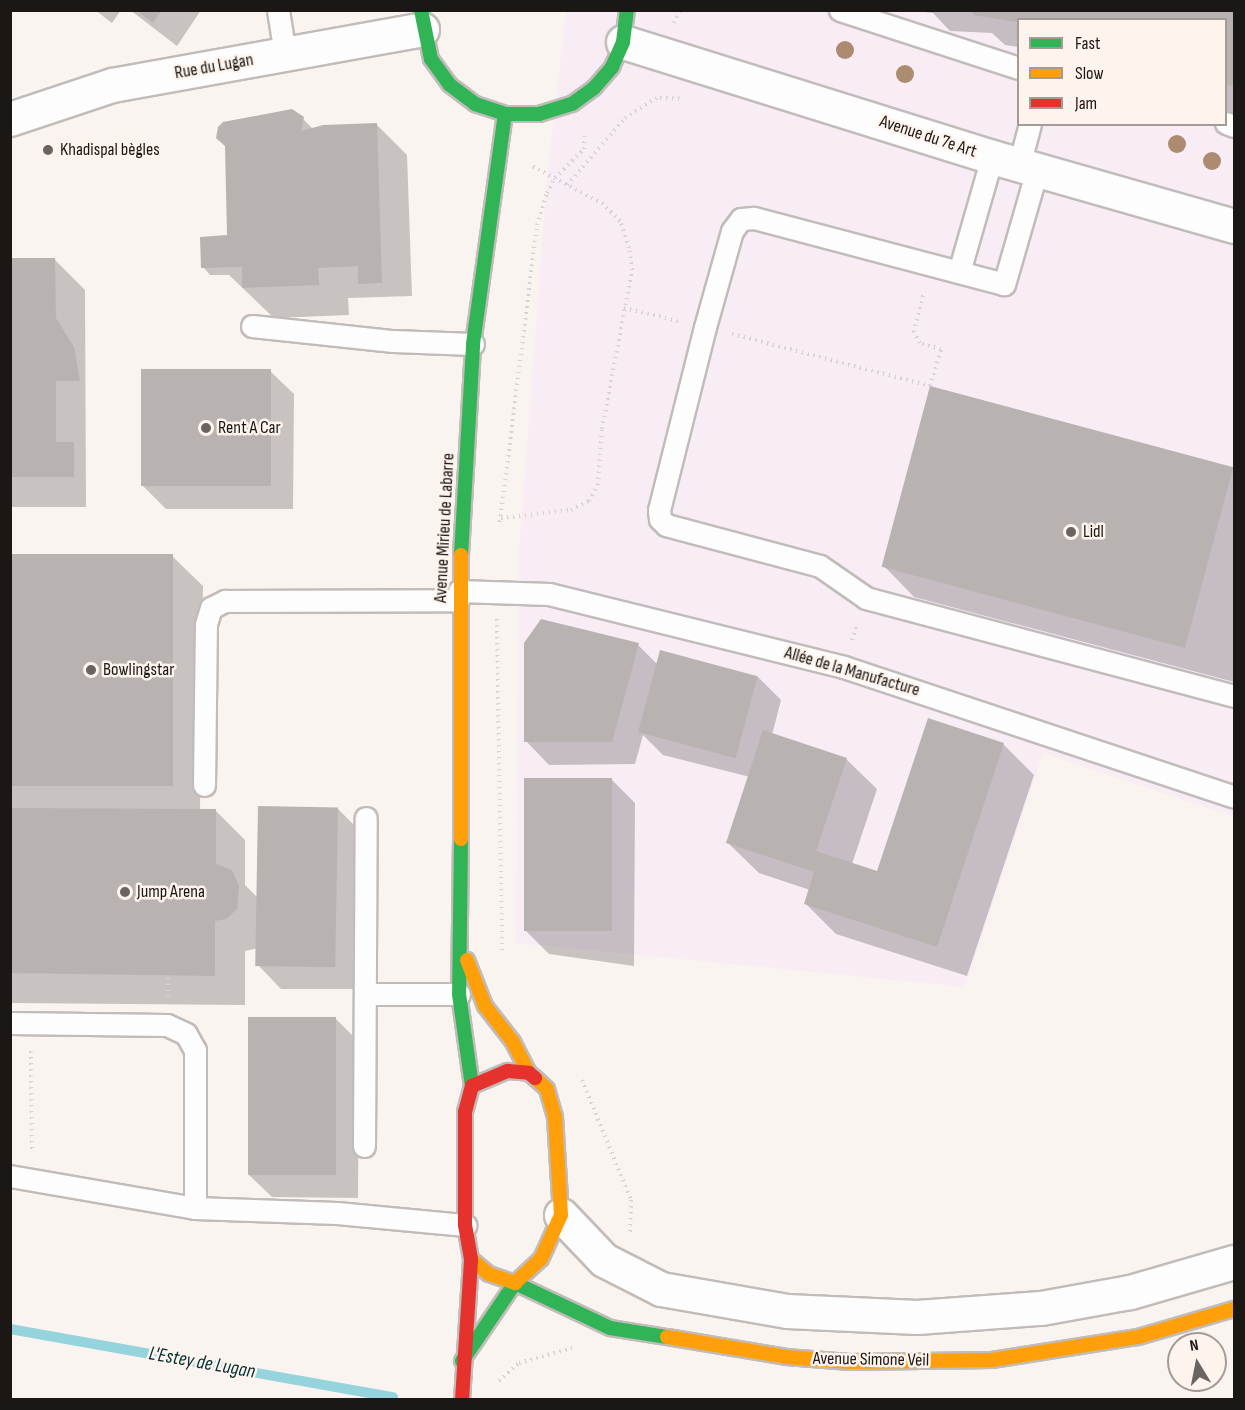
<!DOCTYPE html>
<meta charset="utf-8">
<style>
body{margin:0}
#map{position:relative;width:1245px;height:1410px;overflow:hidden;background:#faf4f1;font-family:"Sofia Sans Condensed",sans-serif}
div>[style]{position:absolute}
.commercial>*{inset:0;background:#f8ecf5}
.shadow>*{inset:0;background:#0003}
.stream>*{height:10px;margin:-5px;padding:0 5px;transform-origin:5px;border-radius:5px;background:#95d4dd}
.building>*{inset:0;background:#b8b3b1;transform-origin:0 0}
.path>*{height:4px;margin-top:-2px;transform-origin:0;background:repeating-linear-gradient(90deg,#d5d4d3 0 1.5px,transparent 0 6px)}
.roads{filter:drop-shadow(2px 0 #c1bcb9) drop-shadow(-2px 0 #c1bcb9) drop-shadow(0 2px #c1bcb9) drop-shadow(0 -2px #c1bcb9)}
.lane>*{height:21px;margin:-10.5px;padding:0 10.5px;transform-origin:10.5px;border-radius:10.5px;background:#fefdfd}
.street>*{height:33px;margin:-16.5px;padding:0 16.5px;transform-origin:16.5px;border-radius:16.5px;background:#fefdfd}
.fast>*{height:14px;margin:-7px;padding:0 7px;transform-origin:7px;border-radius:7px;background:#30b455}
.slow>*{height:14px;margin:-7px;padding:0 7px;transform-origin:7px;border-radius:7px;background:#ff9f0a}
.jam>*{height:14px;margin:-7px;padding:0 7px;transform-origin:7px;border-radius:7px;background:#e5322d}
.trees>*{width:18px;height:18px;margin:-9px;border-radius:50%;background:#ac8b70}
.dots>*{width:16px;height:16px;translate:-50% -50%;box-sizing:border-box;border:3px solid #fef3ed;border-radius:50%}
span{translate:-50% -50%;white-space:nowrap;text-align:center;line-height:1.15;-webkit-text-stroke:5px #fef3ed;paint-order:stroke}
.street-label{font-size:18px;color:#1b1714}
.poi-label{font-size:18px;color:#1b1714}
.left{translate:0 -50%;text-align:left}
.water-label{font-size:20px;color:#013137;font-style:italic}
.frame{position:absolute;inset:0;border:12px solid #1b1714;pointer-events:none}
.legend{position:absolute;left:1017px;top:18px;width:210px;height:108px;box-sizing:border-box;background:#fef3ed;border:2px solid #a39b96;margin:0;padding:8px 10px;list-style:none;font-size:18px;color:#1b1714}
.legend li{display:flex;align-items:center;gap:12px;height:30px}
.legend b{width:30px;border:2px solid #a39b96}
.north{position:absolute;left:1167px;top:1332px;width:60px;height:60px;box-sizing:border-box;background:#fef3ed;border:2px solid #a39b96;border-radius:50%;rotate:350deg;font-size:16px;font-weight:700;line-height:24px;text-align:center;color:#1b1714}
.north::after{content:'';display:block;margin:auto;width:21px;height:27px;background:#696461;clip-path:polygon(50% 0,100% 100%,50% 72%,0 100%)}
</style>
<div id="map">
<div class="commercial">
<i style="clip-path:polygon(evenodd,566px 11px,1234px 11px,1234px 817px,1043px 753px,965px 987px,516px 943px,519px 550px,547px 179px,566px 11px,1018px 20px,1226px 20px,1226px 124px,1018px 124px,1018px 20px)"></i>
</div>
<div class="shadow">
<i style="clip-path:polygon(95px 10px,121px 10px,112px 23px)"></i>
<i style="clip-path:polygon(130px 10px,201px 10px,177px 46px)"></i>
<i style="clip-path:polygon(907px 10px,1234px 10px,1234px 112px,1226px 111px,1226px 20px,1018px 20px,1018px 47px,1005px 45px,992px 33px,950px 31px,933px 13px)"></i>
<i style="clip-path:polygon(303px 119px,313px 129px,377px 125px,407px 155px,412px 296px,348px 298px,349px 315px,274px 318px,229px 275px,210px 275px,203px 267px,229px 236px)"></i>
<i style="clip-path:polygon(10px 260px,55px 260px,85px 290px,86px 507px,10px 507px)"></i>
<i style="clip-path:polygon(270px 371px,294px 394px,293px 509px,166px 509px,142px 485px)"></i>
<i style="clip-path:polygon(932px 387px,1234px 468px,1234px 682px,914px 597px,884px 566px)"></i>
<i style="clip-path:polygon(10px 556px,172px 556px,203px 586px,200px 810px,215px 810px,245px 840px,245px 885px,258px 898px,338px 809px,361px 832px,360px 989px,281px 989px,258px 965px,258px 948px,245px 951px,245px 1005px,10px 1003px)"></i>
<i style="clip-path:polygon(638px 645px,658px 665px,758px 677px,781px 700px,772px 735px,846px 759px,877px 789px,852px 864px,878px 873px,1003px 744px,1034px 775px,967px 976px,836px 934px,805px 903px,810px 890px,759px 873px,728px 843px,750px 777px,663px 755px,643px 735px,635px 764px,549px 765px,526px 741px)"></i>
<i style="clip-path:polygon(611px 779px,635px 803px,634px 966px,549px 954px,525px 930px)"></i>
<i style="clip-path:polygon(336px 1019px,359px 1042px,358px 1198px,272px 1197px,248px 1174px)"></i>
</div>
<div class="stream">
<i style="left:10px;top:1329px;width:389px;rotate:10.1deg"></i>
</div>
<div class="building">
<i style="clip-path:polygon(136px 10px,162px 10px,153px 23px)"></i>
<i style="clip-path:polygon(1234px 10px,1234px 86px,1226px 85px,1226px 20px,1018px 22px,973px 15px,972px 11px)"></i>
<i style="clip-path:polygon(292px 109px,304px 117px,301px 131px,323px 125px,377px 123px,382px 283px,358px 284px,358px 266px,318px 268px,319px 285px,242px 288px,242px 267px,201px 268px,200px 237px,227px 235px,225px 146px,216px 138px,218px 127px,223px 122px)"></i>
<i style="clip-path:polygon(10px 258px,55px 258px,56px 318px,74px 347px,80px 381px,56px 381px,56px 442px,74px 442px,74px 477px,10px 477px)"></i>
<i style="left:141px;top:369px;width:130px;height:117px"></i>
<i style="left:930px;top:386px;width:314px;height:187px;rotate:15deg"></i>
<i style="left:10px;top:554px;width:163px;height:232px"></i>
<i style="clip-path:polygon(541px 619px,639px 643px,612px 742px,524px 742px,524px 643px)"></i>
<i style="left:660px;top:650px;width:101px;height:85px;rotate:15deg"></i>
<i style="clip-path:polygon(928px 718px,1004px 743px,937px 947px,804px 904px,814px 872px,726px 843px,763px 730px,847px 758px,816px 851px,877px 871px)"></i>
<i style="left:524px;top:778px;width:88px;height:153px"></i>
<i style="left:258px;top:806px;width:80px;height:160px;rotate:1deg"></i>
<i style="clip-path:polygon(10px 808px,216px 809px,216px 864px,232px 870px,239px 886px,237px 909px,226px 919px,215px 921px,215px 976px,10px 973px)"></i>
<i style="left:248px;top:1017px;width:88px;height:158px"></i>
</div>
<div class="path">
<i style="left:674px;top:23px;width:14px;rotate:-65deg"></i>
<i style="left:660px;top:98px;width:24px;rotate:2deg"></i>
<i style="left:567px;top:185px;width:89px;rotate:-49.1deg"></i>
<i style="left:625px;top:118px;width:41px;rotate:-32.2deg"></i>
<i style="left:624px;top:308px;width:56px;rotate:13.5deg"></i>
<i style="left:732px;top:334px;width:205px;rotate:14.7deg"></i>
<i style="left:930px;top:386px;width:39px;rotate:-73deg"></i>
<i style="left:941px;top:349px;width:22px;rotate:-164deg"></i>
<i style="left:920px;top:343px;width:13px;rotate:-119deg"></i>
<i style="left:914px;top:332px;width:42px;rotate:-76.3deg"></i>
<i style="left:501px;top:518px;width:70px;rotate:-6.5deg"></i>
<i style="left:571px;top:510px;width:20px;rotate:-27deg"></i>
<i style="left:589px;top:501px;width:18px;rotate:-61deg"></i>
<i style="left:598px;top:485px;width:56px;rotate:-85.9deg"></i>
<i style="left:602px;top:429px;width:162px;rotate:-79.3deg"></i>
<i style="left:632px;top:270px;width:22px;rotate:-98deg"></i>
<i style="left:629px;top:248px;width:28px;rotate:-108deg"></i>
<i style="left:620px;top:221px;width:24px;rotate:-135deg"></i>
<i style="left:603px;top:204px;width:81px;rotate:-151.8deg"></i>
<i style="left:500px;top:522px;width:299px;rotate:-82.9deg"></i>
<i style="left:537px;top:225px;width:34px;rotate:-73deg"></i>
<i style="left:547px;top:193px;width:17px;rotate:-62deg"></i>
<i style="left:555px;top:178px;width:41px;rotate:-45deg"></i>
<i style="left:584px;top:149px;width:13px;rotate:-86deg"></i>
<i style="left:497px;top:619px;width:331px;rotate:89.1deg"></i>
<i style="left:852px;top:640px;width:16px;rotate:-72deg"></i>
<i style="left:168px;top:997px;width:22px;rotate:-90deg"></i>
<i style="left:31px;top:1051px;width:101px;rotate:89.4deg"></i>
<i style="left:582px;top:1080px;width:130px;rotate:67.8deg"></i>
<i style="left:631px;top:1200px;width:34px;rotate:92deg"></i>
<i style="left:499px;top:1381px;width:27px;rotate:-42deg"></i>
<i style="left:519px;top:1363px;width:55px;rotate:-15.8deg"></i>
</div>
<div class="roads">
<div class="lane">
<i style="left:278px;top:10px;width:45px;rotate:81deg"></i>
<i style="left:840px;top:10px;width:187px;rotate:18deg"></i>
<i style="left:1226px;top:123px;width:9px;rotate:21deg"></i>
<i style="left:1019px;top:165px;width:42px;rotate:-75deg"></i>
<i style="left:1037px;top:170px;width:119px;rotate:106.1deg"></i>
<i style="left:1004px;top:284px;width:259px;rotate:-165.2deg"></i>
<i style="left:754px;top:218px;width:13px;rotate:176deg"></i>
<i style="left:741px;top:219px;width:15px;rotate:127deg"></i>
<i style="left:732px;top:231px;width:100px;rotate:105.7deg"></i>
<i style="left:705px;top:327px;width:189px;rotate:104.1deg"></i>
<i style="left:659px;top:510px;width:9px;rotate:84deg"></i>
<i style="left:660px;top:519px;width:8px;rotate:45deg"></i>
<i style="left:666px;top:525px;width:159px;rotate:14.9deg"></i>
<i style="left:820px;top:566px;width:56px;rotate:34.8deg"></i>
<i style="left:866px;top:598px;width:381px;rotate:14.9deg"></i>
<i style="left:959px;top:272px;width:120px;rotate:-74deg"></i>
<i style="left:252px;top:326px;width:142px;rotate:6.1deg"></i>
<i style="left:393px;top:341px;width:80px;rotate:2.1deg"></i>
<i style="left:459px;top:591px;width:90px;rotate:1.9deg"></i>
<i style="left:549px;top:594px;width:304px;rotate:13.9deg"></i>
<i style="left:844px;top:667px;width:411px;rotate:18.4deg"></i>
<i style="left:204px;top:785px;width:161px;rotate:-89.3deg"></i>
<i style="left:206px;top:624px;width:17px;rotate:-73deg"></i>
<i style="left:211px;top:608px;width:16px;rotate:-27deg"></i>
<i style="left:225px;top:601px;width:233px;rotate:-0.2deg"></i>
<i style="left:365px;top:994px;width:94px"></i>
<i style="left:10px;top:1023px;width:157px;rotate:0.7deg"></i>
<i style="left:167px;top:1025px;width:21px;rotate:25deg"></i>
<i style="left:186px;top:1034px;width:18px;rotate:61deg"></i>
<i style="left:195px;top:1050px;width:158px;rotate:90deg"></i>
<i style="left:195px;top:1208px;width:188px;rotate:-170.2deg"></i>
<i style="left:364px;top:1146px;width:328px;rotate:-89.7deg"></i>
<i style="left:195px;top:1208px;width:142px;rotate:2deg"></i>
<i style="left:337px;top:1213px;width:129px;rotate:5.4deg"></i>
</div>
<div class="street">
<i style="left:623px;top:42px;width:387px;rotate:17.3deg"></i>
<i style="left:992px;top:157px;width:252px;rotate:15.9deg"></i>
<i style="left:10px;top:119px;width:108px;rotate:-18.4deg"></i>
<i style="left:112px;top:85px;width:315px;rotate:-10.2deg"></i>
<i style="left:561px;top:1215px;width:62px;rotate:46.3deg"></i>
<i style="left:604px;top:1260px;width:64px;rotate:27deg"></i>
<i style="left:661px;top:1289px;width:128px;rotate:9.9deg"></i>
<i style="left:787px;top:1311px;width:130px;rotate:2.6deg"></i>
<i style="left:917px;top:1317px;width:124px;rotate:-4.2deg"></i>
<i style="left:1041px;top:1308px;width:90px;rotate:-10.2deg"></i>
<i style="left:1130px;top:1292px;width:108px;rotate:-16.1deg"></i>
</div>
<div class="fast">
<i style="left:421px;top:10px;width:50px;rotate:78.5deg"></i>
<i style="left:431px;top:59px;width:32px;rotate:54deg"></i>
<i style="left:450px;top:85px;width:31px;rotate:37deg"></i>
<i style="left:475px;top:104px;width:32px;rotate:18deg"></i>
<i style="left:505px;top:114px;width:34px"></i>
<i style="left:539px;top:114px;width:34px;rotate:-17deg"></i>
<i style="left:572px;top:104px;width:27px;rotate:-36deg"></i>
<i style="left:594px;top:88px;width:28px;rotate:-49deg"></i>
<i style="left:612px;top:67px;width:27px;rotate:-66deg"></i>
<i style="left:623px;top:42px;width:32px;rotate:-83deg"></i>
<i style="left:461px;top:555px;width:211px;rotate:-86.7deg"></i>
<i style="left:473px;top:344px;width:232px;rotate:-82.1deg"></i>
<i style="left:461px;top:839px;width:155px;rotate:90.7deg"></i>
<i style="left:459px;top:994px;width:93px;rotate:82deg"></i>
<i style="left:462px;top:1361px;width:94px;rotate:-55.8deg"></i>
<i style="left:515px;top:1283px;width:105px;rotate:25.3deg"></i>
<i style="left:610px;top:1328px;width:58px;rotate:9deg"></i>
</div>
<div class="slow">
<i style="left:461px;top:555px;width:284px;rotate:90deg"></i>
<i style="left:467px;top:960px;width:49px;rotate:68.6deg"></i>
<i style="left:485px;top:1006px;width:46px;rotate:52.1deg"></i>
<i style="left:513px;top:1042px;width:35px;rotate:63deg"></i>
<i style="left:471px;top:1259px;width:23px;rotate:40deg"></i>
<i style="left:489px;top:1274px;width:28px;rotate:19deg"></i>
<i style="left:515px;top:1283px;width:35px;rotate:-43deg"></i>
<i style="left:541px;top:1259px;width:48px;rotate:-65.6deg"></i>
<i style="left:561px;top:1215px;width:98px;rotate:-93.5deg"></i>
<i style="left:555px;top:1117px;width:29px;rotate:-106deg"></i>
<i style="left:547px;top:1089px;width:16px;rotate:-137deg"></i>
<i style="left:667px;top:1337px;width:121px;rotate:9.5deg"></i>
<i style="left:786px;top:1357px;width:64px;rotate:4.5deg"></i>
<i style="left:850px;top:1362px;width:142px;rotate:-0.8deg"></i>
<i style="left:992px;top:1360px;width:148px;rotate:-9deg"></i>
<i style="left:1138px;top:1337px;width:100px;rotate:-16.3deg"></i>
</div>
<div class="jam">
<i style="left:462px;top:1400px;width:141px;rotate:-86.3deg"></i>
<i style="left:471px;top:1259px;width:35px;rotate:-100deg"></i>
<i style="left:465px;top:1225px;width:113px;rotate:-90deg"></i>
<i style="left:465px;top:1112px;width:27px;rotate:-75deg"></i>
<i style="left:472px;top:1086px;width:39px;rotate:-23deg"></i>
<i style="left:508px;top:1071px;width:21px;rotate:5deg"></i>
<i style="left:529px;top:1073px;width:8px;rotate:40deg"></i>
</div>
</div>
<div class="trees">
<i style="left:845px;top:50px"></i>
<i style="left:905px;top:74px"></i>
<i style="left:1177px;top:144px"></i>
<i style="left:1212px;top:161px"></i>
</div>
<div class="dots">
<i style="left:48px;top:150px;background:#696461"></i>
<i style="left:206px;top:428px;background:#696461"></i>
<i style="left:1071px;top:532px;background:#696461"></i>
<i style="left:91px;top:670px;background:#696461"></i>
<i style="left:125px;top:892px;background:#696461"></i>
</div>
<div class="street-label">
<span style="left:214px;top:67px;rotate:-10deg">Rue du Lugan</span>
<span style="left:928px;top:137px;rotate:18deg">Avenue du 7e Art</span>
<span style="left:445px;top:528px;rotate:-87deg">Avenue Mirieu de Labarre</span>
<span style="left:852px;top:672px;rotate:16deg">Allée de la Manufacture</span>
<span style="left:871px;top:1360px;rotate:1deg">Avenue Simone Veil</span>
</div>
<div class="poi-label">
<span class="left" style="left:60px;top:150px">Khadispal bègles</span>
<span class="left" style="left:218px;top:428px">Rent A Car</span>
<span class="left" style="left:1083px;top:532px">Lidl</span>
<span class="left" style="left:103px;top:670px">Bowlingstar</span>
<span class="left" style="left:137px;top:892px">Jump Arena</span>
</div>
<div class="water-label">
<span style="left:202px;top:1363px;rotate:10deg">L'Estey de Lugan</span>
</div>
<div class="frame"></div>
<ul class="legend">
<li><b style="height:8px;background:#30b455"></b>Fast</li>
<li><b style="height:8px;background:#ff9f0a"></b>Slow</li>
<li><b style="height:8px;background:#e5322d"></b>Jam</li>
</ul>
<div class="north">N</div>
</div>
